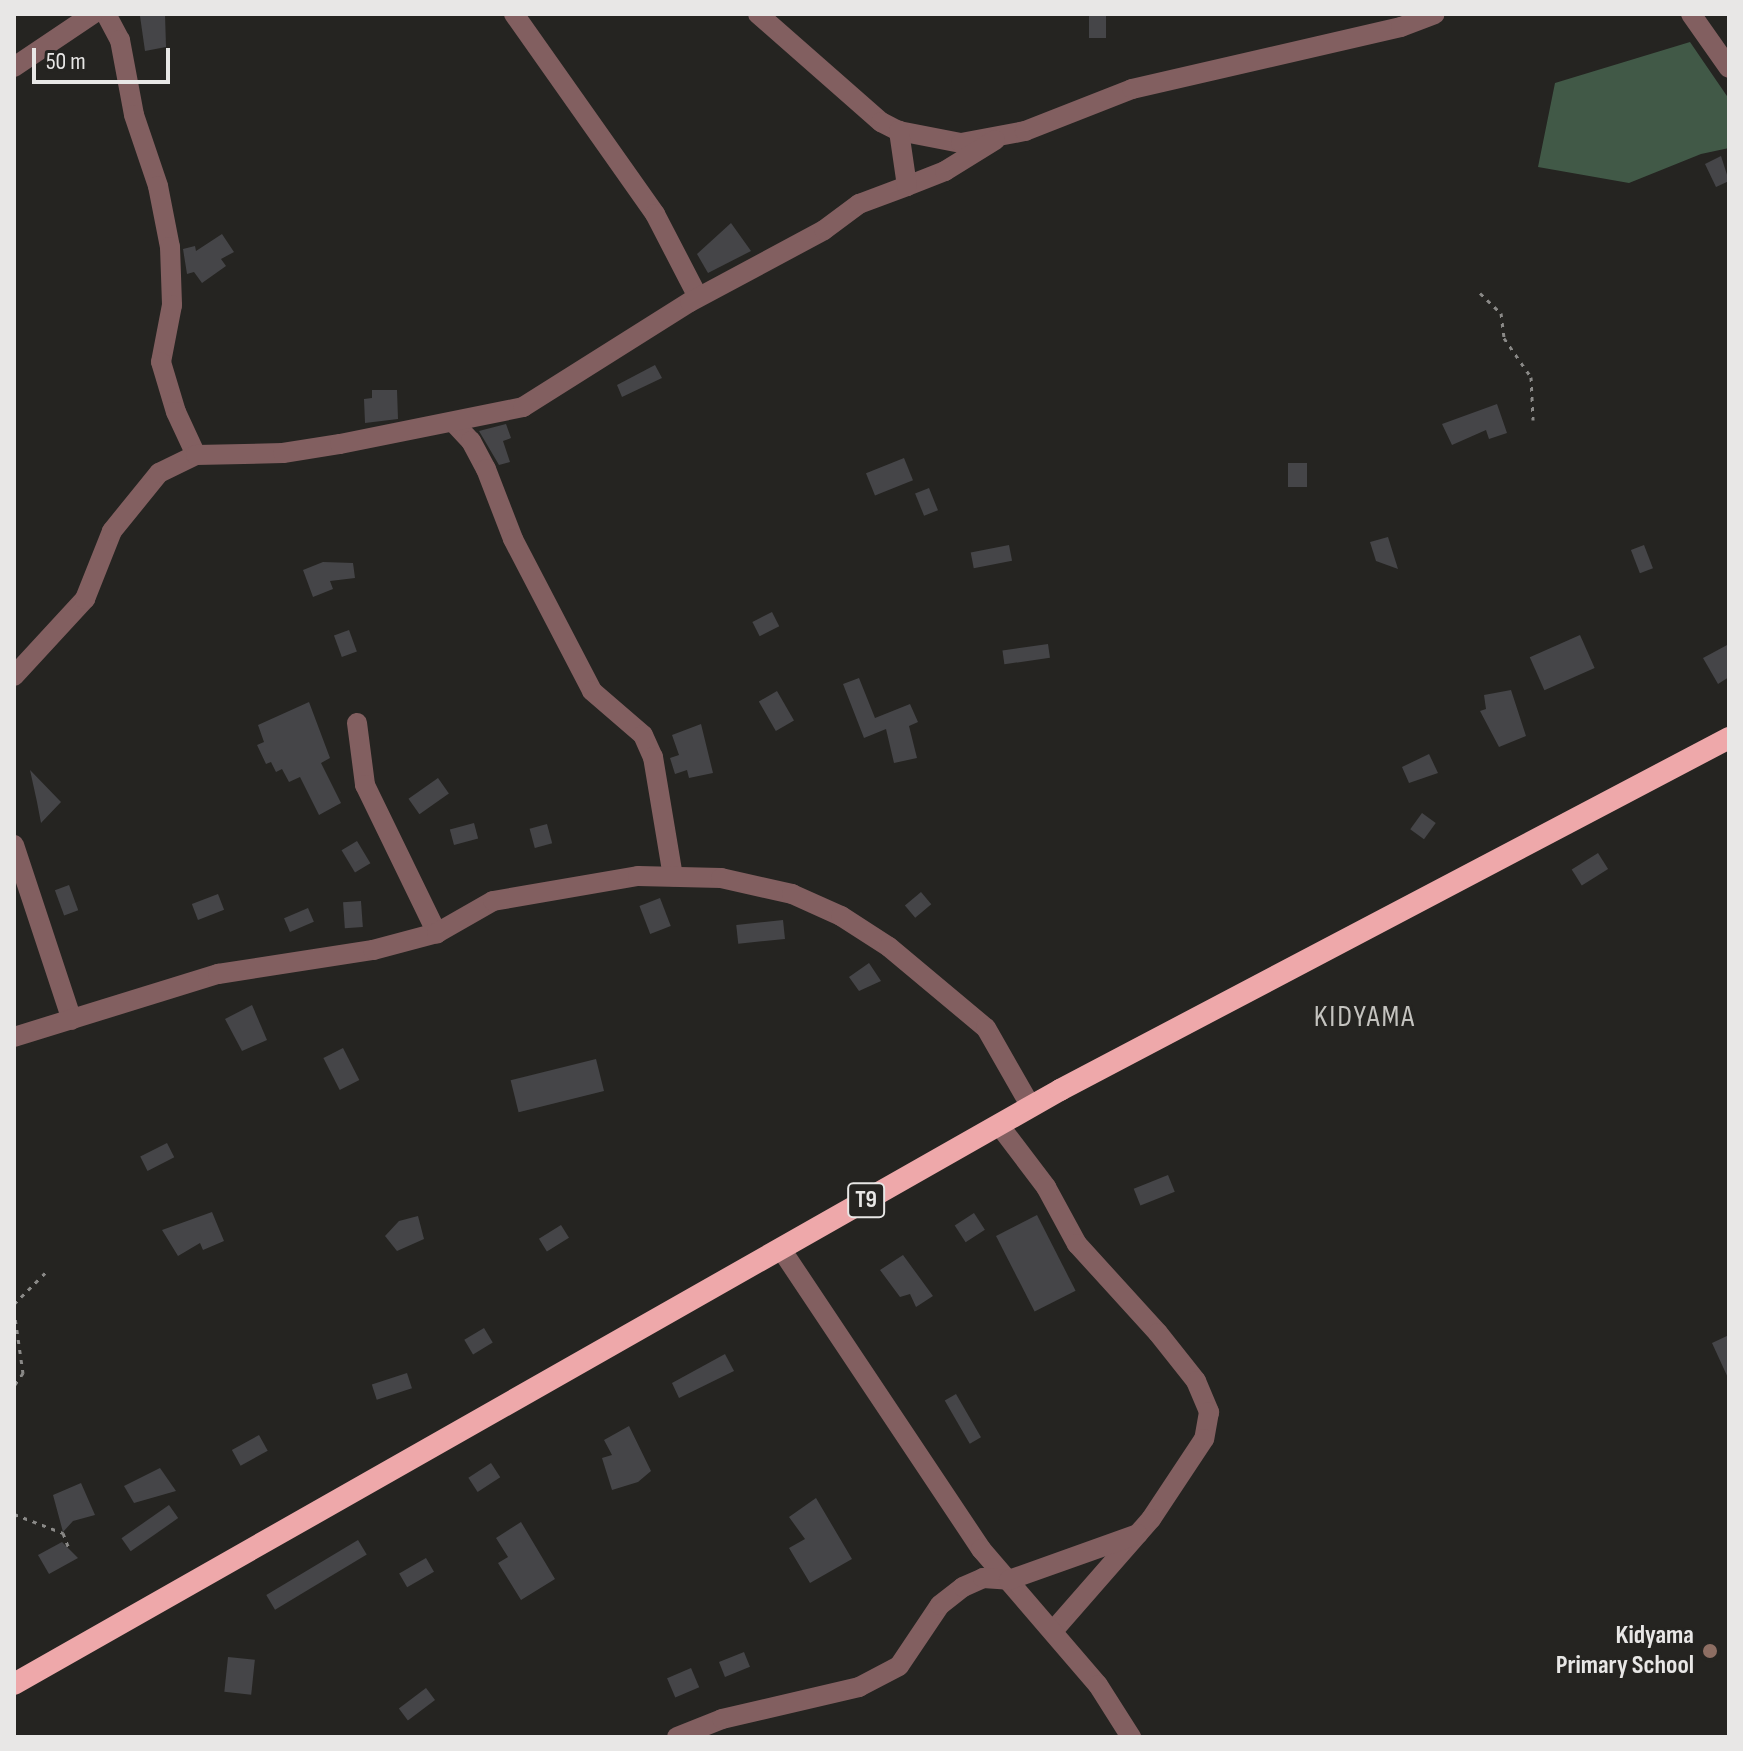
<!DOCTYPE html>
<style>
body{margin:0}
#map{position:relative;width:1743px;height:1751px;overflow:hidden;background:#252421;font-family:"Sofia Sans Condensed",sans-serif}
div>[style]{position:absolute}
.forest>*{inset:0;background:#415947}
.building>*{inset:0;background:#454548;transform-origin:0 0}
.path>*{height:3px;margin-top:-1.5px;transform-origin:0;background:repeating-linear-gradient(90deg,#8a8987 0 4px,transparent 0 10px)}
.minor>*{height:20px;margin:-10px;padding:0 10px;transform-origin:10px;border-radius:10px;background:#825f60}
.trunk>*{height:22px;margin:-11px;padding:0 11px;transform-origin:11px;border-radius:11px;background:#eea8aa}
.dots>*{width:22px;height:22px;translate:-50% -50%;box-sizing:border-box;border:4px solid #252421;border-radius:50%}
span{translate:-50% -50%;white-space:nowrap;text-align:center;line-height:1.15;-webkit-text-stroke:6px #252421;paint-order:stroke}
.shield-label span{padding:2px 6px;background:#252421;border:2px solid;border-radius:6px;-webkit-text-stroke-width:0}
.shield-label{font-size:24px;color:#e8e7e6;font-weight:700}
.poi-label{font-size:26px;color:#e8e7e6;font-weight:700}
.right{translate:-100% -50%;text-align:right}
.quarter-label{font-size:30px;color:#c4c3bf;letter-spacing:2px}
.frame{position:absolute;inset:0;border:16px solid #e8e7e6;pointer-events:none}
.scale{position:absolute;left:32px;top:48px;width:138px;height:36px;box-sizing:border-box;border:4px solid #e8e7e6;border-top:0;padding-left:10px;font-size:24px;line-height:28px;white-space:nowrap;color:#e8e7e6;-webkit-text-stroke:6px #252421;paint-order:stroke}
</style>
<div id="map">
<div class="forest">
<i style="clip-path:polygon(1690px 42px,1729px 99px,1729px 148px,1701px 154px,1629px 183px,1538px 167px,1555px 83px)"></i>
</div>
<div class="building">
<i style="clip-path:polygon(165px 14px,166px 47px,145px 51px,140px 16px)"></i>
<i style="left:1089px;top:14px;width:17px;height:24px"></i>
<i style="clip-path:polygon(1721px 156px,1729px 181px,1716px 187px,1705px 164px)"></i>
<i style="clip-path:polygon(731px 223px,751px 251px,708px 273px,697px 254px)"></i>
<i style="clip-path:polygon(222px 234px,234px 252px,221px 259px,226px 266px,202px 283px,194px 272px,187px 274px,183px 249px,195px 246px,196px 251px)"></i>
<i style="clip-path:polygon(655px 365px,662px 378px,622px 397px,617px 385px)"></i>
<i style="clip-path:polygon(372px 390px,397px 390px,398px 419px,365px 423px,364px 399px,372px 398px)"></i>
<i style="clip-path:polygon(1497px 404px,1507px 433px,1489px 439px,1486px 430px,1452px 445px,1442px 424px)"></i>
<i style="clip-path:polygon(506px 424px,511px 438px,503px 441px,510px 462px,499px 465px,479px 431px)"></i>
<i style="left:904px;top:458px;width:24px;height:41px;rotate:68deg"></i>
<i style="left:1288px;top:463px;width:19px;height:24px"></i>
<i style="left:929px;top:488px;width:24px;height:15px;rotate:68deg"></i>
<i style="clip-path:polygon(1388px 537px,1398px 569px,1376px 561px,1370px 542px)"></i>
<i style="left:1009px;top:545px;width:16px;height:39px;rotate:79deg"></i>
<i style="left:1644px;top:545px;width:25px;height:14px;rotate:69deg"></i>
<i style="clip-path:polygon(323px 562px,353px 563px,355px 578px,330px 581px,333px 589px,313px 597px,303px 570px)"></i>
<i style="left:772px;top:612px;width:16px;height:22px;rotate:63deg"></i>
<i style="left:349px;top:630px;width:23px;height:16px;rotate:70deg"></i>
<i style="left:1580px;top:635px;width:36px;height:55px;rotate:66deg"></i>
<i style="left:1048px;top:644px;width:14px;height:46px;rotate:82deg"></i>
<i style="clip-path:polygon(1729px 644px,1729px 677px,1718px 684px,1703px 658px)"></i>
<i style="clip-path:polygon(859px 678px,875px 718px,910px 704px,918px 722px,909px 726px,917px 758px,894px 763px,886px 729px,864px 738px,843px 684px)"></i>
<i style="clip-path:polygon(1511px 690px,1526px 736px,1499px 747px,1480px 711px,1486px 709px,1484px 695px)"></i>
<i style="left:777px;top:691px;width:34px;height:21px;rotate:60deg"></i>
<i style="clip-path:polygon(309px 702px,330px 758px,321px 763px,341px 803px,319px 815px,300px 777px,289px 782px,282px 769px,276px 772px,271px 762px,266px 764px,257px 745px,264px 742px,258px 725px)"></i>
<i style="clip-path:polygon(701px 724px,713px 773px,689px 778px,687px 770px,675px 774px,670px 758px,679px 755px,672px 735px)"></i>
<i style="clip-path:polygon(1429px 754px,1438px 773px,1409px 783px,1402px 767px)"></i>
<i style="clip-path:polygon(30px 770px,61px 802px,41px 823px,37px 802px)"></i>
<i style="left:438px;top:778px;width:19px;height:36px;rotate:55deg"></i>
<i style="left:1422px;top:813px;width:17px;height:20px;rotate:36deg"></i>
<i style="left:474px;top:823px;width:16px;height:25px;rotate:75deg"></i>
<i style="left:547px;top:824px;width:20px;height:18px;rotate:75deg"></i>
<i style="left:357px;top:841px;width:26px;height:18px;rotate:59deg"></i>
<i style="left:1598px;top:853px;width:19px;height:31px;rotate:58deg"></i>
<i style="left:69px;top:885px;width:27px;height:15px;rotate:70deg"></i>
<i style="left:921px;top:892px;width:16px;height:21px;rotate:50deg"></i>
<i style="left:218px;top:894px;width:17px;height:28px;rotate:69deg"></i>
<i style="left:660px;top:898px;width:30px;height:22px;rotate:69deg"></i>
<i style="left:361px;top:901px;width:26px;height:18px;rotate:86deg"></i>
<i style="left:308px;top:908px;width:15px;height:26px;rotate:67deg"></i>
<i style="left:783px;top:920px;width:19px;height:47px;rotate:84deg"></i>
<i style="clip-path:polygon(869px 963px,881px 981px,859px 991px,849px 977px)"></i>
<i style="clip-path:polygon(252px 1005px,267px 1040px,242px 1051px,225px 1019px)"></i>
<i style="left:343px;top:1048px;width:36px;height:22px;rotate:63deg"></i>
<i style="left:596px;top:1059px;width:33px;height:88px;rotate:76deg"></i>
<i style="left:167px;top:1143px;width:16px;height:30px;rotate:63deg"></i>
<i style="left:1168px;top:1175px;width:18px;height:37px;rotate:68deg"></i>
<i style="clip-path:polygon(212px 1212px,224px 1241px,203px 1250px,200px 1243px,178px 1256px,162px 1230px)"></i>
<i style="left:974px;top:1213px;width:20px;height:23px;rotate:57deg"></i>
<i style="left:1037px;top:1215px;width:85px;height:46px;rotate:63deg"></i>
<i style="clip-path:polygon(418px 1216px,424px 1239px,397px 1251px,385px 1236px,399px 1221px)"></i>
<i style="left:561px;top:1225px;width:15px;height:26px;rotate:58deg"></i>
<i style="clip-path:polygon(903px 1255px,933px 1296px,916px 1307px,910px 1294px,900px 1297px,880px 1270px)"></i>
<i style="left:484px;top:1328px;width:17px;height:23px;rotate:59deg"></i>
<i style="clip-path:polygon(1729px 1335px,1729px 1380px,1712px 1343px)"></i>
<i style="clip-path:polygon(725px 1354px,734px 1371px,679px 1398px,672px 1383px)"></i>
<i style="left:407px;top:1373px;width:16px;height:37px;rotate:72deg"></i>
<i style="left:956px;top:1394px;width:50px;height:13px;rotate:60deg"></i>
<i style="clip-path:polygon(629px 1426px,651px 1471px,638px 1482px,612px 1490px,602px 1458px,612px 1455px,604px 1440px)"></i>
<i style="left:259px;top:1435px;width:18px;height:31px;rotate:61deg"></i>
<i style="left:491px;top:1463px;width:17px;height:27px;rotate:57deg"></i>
<i style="clip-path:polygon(160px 1468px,176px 1491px,134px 1503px,124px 1486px)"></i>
<i style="clip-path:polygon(81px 1483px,95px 1515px,73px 1521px,63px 1532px,53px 1495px)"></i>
<i style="clip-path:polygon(816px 1498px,852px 1559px,810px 1583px,789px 1548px,805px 1539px,789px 1517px)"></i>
<i style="left:169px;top:1505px;width:16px;height:58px;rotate:55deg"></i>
<i style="clip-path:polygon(521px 1522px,555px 1579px,521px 1600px,498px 1563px,508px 1557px,496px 1538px)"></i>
<i style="left:358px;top:1540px;width:17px;height:107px;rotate:59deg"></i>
<i style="clip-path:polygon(62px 1542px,78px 1558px,49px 1574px,38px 1555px)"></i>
<i style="left:426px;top:1558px;width:16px;height:31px;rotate:60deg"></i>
<i style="left:744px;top:1652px;width:16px;height:27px;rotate:68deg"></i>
<i style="left:228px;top:1657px;width:27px;height:35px;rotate:6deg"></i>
<i style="left:691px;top:1668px;width:21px;height:26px;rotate:67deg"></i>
<i style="left:426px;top:1688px;width:15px;height:34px;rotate:53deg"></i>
</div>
<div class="path">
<i style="left:1480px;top:293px;width:29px;rotate:44deg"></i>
<i style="left:1501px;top:313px;width:25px;rotate:83deg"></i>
<i style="left:1504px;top:338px;width:47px;rotate:55.3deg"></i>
<i style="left:1531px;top:377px;width:43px;rotate:87.3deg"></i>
<i style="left:14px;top:1304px;width:44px;rotate:-45deg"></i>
<i style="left:14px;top:1310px;width:64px;rotate:81.9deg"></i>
<i style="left:23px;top:1373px;width:16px;rotate:125deg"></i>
<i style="left:14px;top:1514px;width:53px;rotate:21.2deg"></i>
<i style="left:63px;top:1533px;width:17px;rotate:69deg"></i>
</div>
<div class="minor">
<i style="left:106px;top:14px;width:30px;rotate:62deg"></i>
<i style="left:120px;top:40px;width:76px;rotate:79.4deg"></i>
<i style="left:134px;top:115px;width:75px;rotate:71.3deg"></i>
<i style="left:158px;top:186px;width:62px;rotate:78.9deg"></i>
<i style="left:170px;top:247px;width:58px;rotate:88deg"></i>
<i style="left:172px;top:305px;width:58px;rotate:100.9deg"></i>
<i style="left:161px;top:362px;width:52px;rotate:73.3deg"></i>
<i style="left:176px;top:412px;width:47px;rotate:65.1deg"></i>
<i style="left:514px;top:14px;width:245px;rotate:54.8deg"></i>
<i style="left:655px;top:214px;width:93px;rotate:62.6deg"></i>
<i style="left:758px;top:14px;width:164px;rotate:41.3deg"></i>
<i style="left:881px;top:122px;width:20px;rotate:27deg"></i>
<i style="left:899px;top:131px;width:63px;rotate:11deg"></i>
<i style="left:961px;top:143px;width:65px;rotate:-10.6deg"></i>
<i style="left:1025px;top:131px;width:115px;rotate:-21.4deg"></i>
<i style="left:1132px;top:89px;width:276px;rotate:-13deg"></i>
<i style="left:1401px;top:27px;width:36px;rotate:-21deg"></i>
<i style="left:1691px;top:14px;width:66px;rotate:54.9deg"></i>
<i style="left:14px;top:67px;width:95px;rotate:-33.9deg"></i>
<i style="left:907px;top:186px;width:41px;rotate:-21.5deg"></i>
<i style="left:945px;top:171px;width:59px;rotate:-31.8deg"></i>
<i style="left:453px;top:422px;width:26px;rotate:47deg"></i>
<i style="left:471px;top:441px;width:32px;rotate:62deg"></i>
<i style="left:486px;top:469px;width:75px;rotate:68.9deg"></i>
<i style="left:513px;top:539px;width:171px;rotate:62.5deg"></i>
<i style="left:592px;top:691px;width:67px;rotate:40.8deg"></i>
<i style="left:643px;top:735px;width:24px;rotate:66deg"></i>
<i style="left:653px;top:757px;width:121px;rotate:80.5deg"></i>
<i style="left:14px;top:676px;width:105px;rotate:-47.3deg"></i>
<i style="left:85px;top:599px;width:73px;rotate:-68.3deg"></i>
<i style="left:112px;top:531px;width:75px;rotate:-51deg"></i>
<i style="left:159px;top:473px;width:41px;rotate:-25.9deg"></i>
<i style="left:196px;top:455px;width:87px;rotate:-1.3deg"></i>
<i style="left:283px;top:453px;width:58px;rotate:-9deg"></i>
<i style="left:340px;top:444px;width:187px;rotate:-11.4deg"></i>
<i style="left:523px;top:407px;width:197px;rotate:-32.2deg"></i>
<i style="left:690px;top:302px;width:152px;rotate:-28.2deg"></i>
<i style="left:824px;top:230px;width:44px;rotate:-36.6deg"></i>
<i style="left:859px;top:204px;width:51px;rotate:-20.6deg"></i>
<i style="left:907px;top:186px;width:56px;rotate:-98.3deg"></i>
<i style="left:357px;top:723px;width:63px;rotate:82.6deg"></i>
<i style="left:365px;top:785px;width:165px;rotate:64.1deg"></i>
<i style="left:14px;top:845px;width:184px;rotate:71.7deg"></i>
<i style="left:14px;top:1037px;width:214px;rotate:-17.2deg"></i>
<i style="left:218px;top:974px;width:157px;rotate:-8.8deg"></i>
<i style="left:373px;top:950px;width:66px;rotate:-14.9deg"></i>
<i style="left:437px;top:933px;width:64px;rotate:-29.7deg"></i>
<i style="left:493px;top:901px;width:147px;rotate:-9.8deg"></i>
<i style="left:638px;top:876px;width:83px;rotate:1.4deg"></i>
<i style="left:721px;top:878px;width:73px;rotate:12.7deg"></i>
<i style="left:792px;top:894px;width:54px;rotate:24.2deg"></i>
<i style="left:841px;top:916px;width:57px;rotate:32.9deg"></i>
<i style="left:889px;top:947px;width:126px;rotate:39.9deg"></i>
<i style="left:986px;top:1028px;width:91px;rotate:60.3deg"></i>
<i style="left:999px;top:1125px;width:78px;rotate:52.8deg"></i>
<i style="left:1046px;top:1187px;width:65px;rotate:61.5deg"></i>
<i style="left:1077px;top:1244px;width:120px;rotate:47.7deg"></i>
<i style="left:1158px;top:1333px;width:61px;rotate:51.6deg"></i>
<i style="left:1196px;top:1381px;width:34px;rotate:67deg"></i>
<i style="left:1209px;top:1412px;width:27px;rotate:100deg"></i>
<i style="left:1204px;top:1439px;width:96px;rotate:123.5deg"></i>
<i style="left:1151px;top:1519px;width:149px;rotate:131.2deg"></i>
<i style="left:781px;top:1249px;width:361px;rotate:56.3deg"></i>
<i style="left:981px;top:1549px;width:179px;rotate:49.3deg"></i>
<i style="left:1098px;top:1685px;width:62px;rotate:57.6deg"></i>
<i style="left:677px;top:1737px;width:48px;rotate:-21.8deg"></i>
<i style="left:722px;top:1719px;width:141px;rotate:-13.1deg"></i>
<i style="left:859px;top:1687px;width:45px;rotate:-27.7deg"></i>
<i style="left:899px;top:1666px;width:73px;rotate:-56.1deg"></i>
<i style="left:940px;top:1605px;width:29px;rotate:-38deg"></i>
<i style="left:963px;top:1587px;width:22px;rotate:-24deg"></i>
<i style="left:983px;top:1578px;width:26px;rotate:4deg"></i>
<i style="left:1009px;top:1580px;width:137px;rotate:-19.6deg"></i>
</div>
<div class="trunk">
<i style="left:14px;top:1684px;width:1203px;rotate:-29.59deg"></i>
<i style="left:1060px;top:1090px;width:756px;rotate:-27.75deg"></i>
</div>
<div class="dots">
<i style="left:1710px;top:1651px;background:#8d6e63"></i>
</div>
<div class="shield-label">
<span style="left:866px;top:1200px">T9</span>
</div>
<div class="poi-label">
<span class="right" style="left:1694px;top:1651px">Kidyama<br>Primary School</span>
</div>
<div class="quarter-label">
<span style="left:1365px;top:1017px">KIDYAMA</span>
</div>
<div class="frame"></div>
<div class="scale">50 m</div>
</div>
